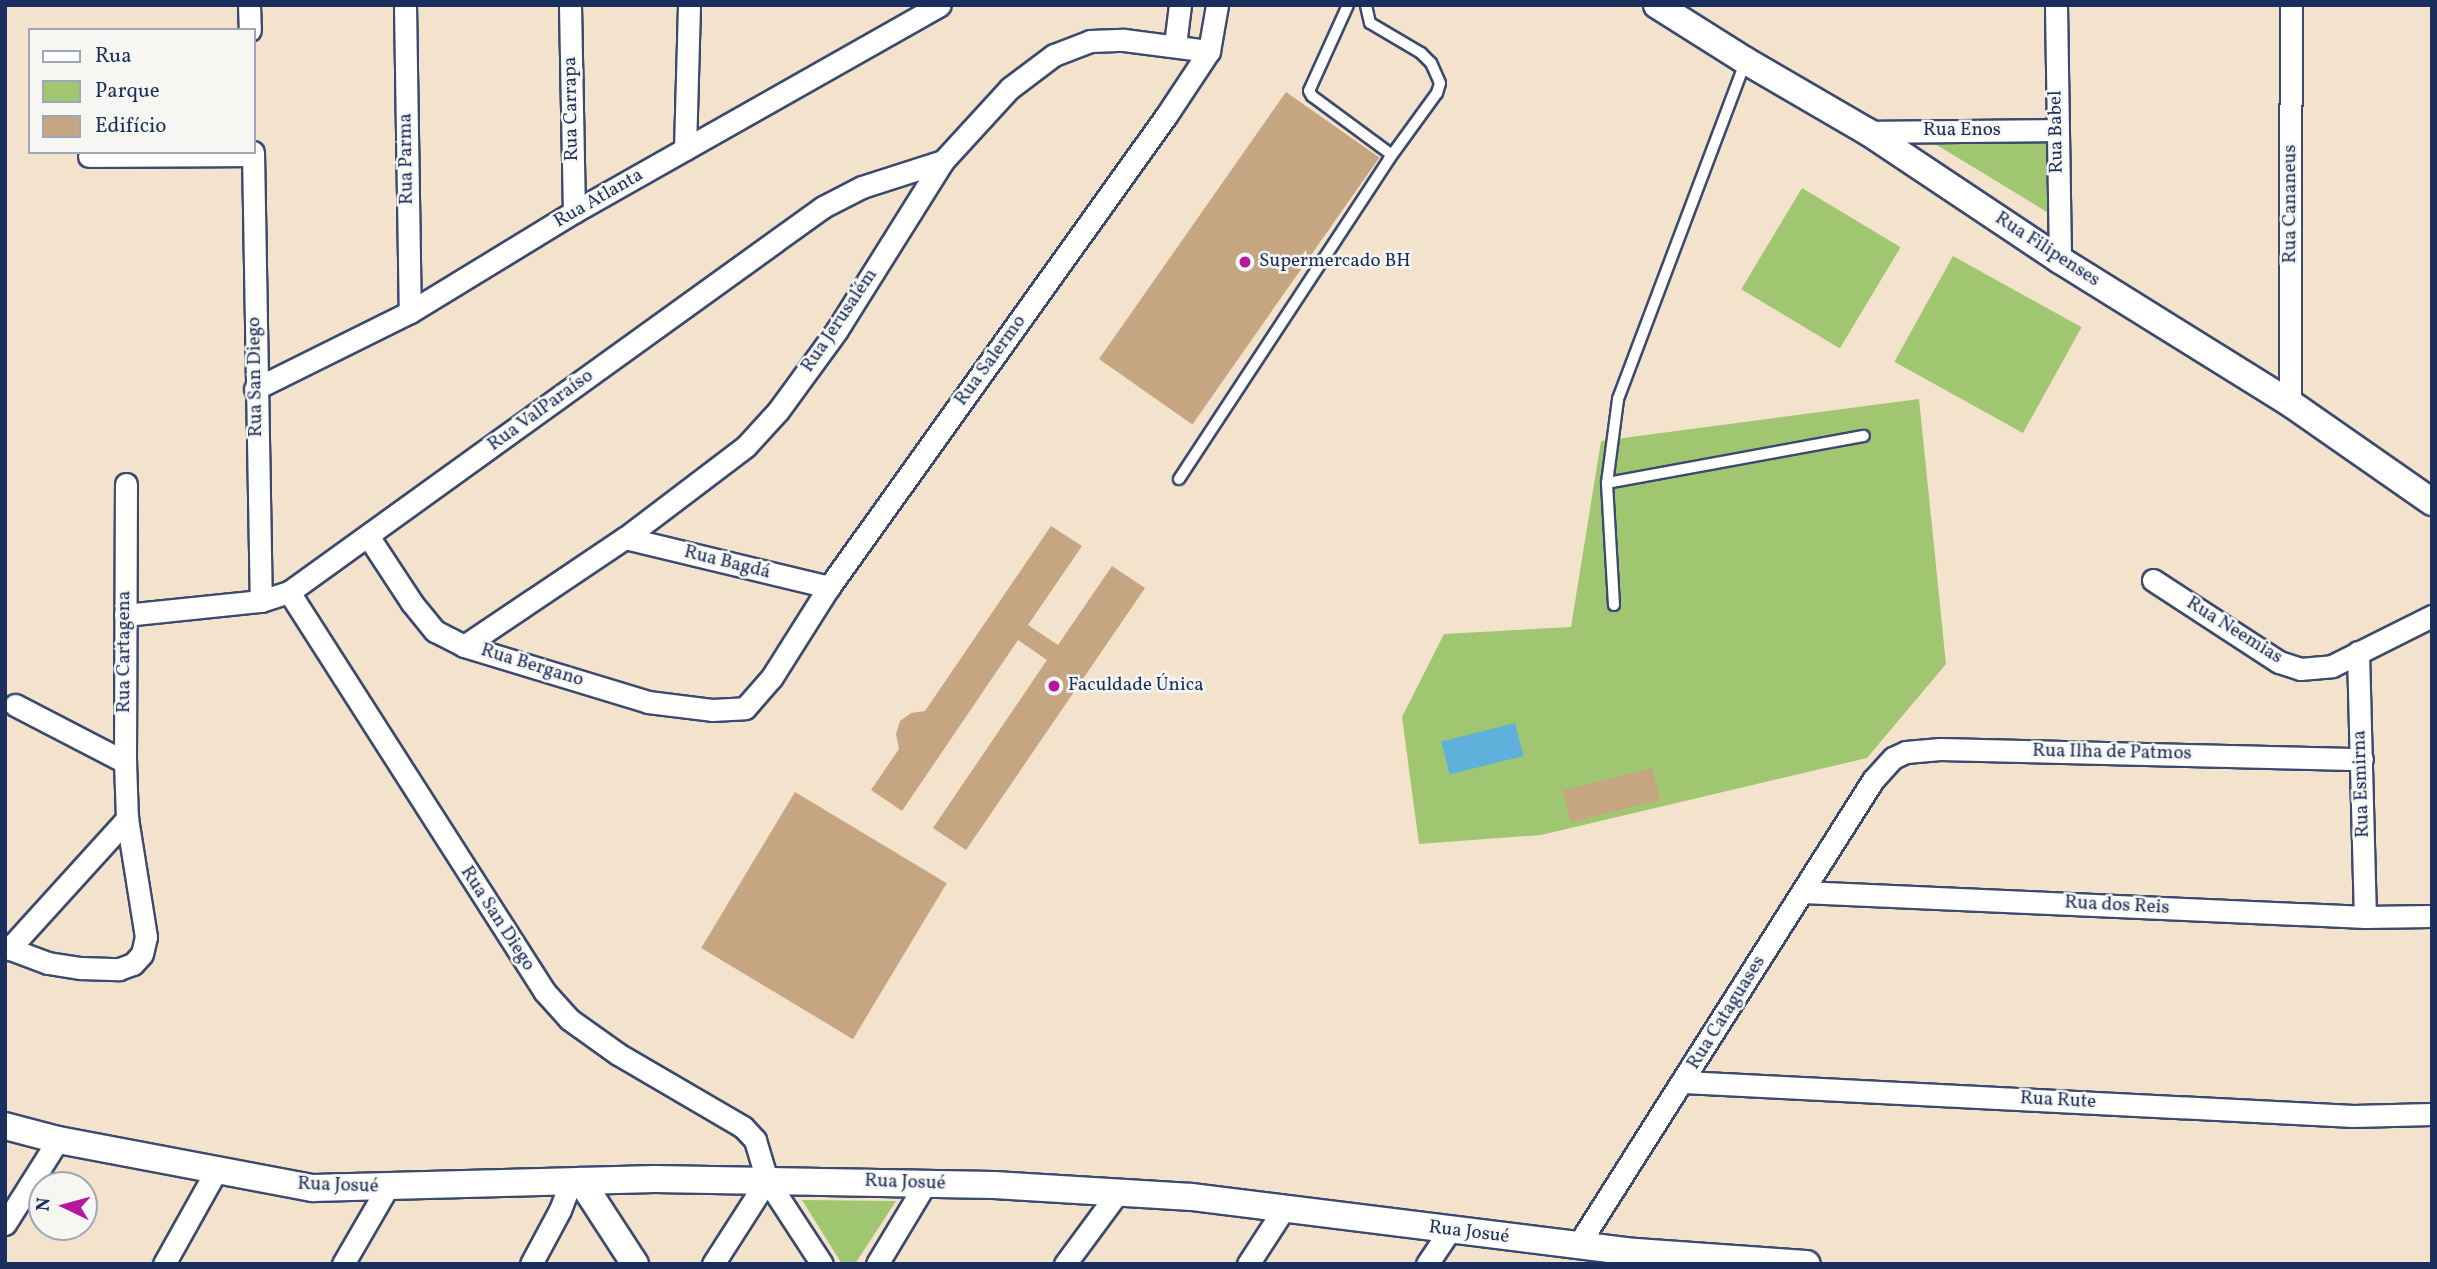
<!DOCTYPE html>
<meta charset="utf-8">
<style>
body{margin:0}
#map{position:relative;width:2437px;height:1269px;overflow:hidden;background:#f3e3cc;font-family:Vollkorn,serif}
div>[style]{position:absolute}
.green>*{inset:0;background:#a0c671;transform-origin:0 0}
.water>*{inset:0;background:#5fb0da;transform-origin:0 0}
.building>*{inset:0;background:#c6a582;transform-origin:0 0}
.roads{filter:drop-shadow(2px 0 #3b4a6e) drop-shadow(-2px 0 #3b4a6e) drop-shadow(0 2px #3b4a6e) drop-shadow(0 -2px #3b4a6e)}
.service>*{height:10px;margin:-5px;padding:0 5px;transform-origin:5px;border-radius:5px;background:#fff}
.minor>*{height:21px;margin:-10.5px;padding:0 10.5px;transform-origin:10.5px;border-radius:10.5px;background:#fff}
.tertiary>*{height:26px;margin:-13px;padding:0 13px;transform-origin:13px;border-radius:13px;background:#fff}
.dots>*{width:19px;height:19px;translate:-50% -50%;box-sizing:border-box;border:4px solid #f6f6f2;border-radius:50%}
span{translate:-50% -50%;white-space:nowrap;text-align:center;line-height:1.15;-webkit-text-stroke:5px #f6f6f2;paint-order:stroke}
.street-label{font-size:19px;color:#1b2f5e}
.poi-label{font-size:19px;color:#1b2f5e}
.left{translate:0 -50%;text-align:left}
.frame{position:absolute;inset:0;border:7px solid #1b2f5e;pointer-events:none}
.legend{position:absolute;left:28px;top:28px;width:228px;height:126px;box-sizing:border-box;background:#f6f6f2;border:2px solid #9ea6b7;margin:0;padding:9px 12px;list-style:none;font-size:21px;color:#1b2f5e}
.legend li{display:flex;align-items:center;gap:14px;height:35px}
.legend b{width:35px;border:2px solid #9ea6b7}
.north{position:absolute;left:28px;top:1171px;width:70px;height:70px;box-sizing:border-box;background:#f6f6f2;border:2px solid #9ea6b7;border-radius:50%;rotate:275deg;font-size:19px;font-weight:700;line-height:28px;text-align:center;color:#1b2f5e}
.north::after{content:'';display:block;margin:auto;width:24px;height:32px;background:#b5179e;clip-path:polygon(50% 0,100% 100%,50% 72%,0 100%)}
</style>
<div id="map">
<div class="green">
<i style="clip-path:polygon(1917px 133px,2067px 138px,2070px 226px)"></i>
<i style="left:1802px;top:188px;width:115px;height:118px;rotate:31deg"></i>
<i style="left:1953px;top:256px;width:147px;height:121px;rotate:29deg"></i>
<i style="clip-path:polygon(1919px 399px,1946px 664px,1867px 758px,1541px 835px,1419px 844px,1402px 717px,1444px 634px,1571px 627px,1601px 441px)"></i>
<i style="clip-path:polygon(802px 1200px,896px 1201px,855px 1264px,842px 1264px)"></i>
</div>
<div class="water">
<i style="left:1515px;top:723px;width:34px;height:76px;rotate:76deg"></i>
</div>
<div class="building">
<i style="left:1286px;top:92px;width:114px;height:326px;rotate:35deg"></i>
<i style="clip-path:polygon(1051px 526px,1082px 546px,1028px 625px,1058px 645px,1112px 566px,1145px 588px,966px 850px,933px 828px,1047px 660px,1018px 640px,902px 811px,871px 790px,899px 749px,896px 734px,900px 721px,911px 713px,925px 711px)"></i>
<i style="left:1652px;top:768px;width:33px;height:92px;rotate:76deg"></i>
<i style="left:795px;top:792px;width:177px;height:182px;rotate:31deg"></i>
</div>
<div class="roads">
<div class="service">
<i style="left:1348px;top:5px;width:94px;rotate:114.4deg"></i>
<i style="left:1309px;top:91px;width:6px;rotate:59deg"></i>
<i style="left:1312px;top:96px;width:99px;rotate:36.4deg"></i>
<i style="left:1179px;top:479px;width:383px;rotate:-56.7deg"></i>
<i style="left:1389px;top:159px;width:82px;rotate:-54deg"></i>
<i style="left:1437px;top:93px;width:10px;rotate:-73deg"></i>
<i style="left:1440px;top:83px;width:22px;rotate:-114deg"></i>
<i style="left:1431px;top:63px;width:14px;rotate:-135deg"></i>
<i style="left:1421px;top:53px;width:59px;rotate:-149.5deg"></i>
<i style="left:1370px;top:23px;width:18px;rotate:-103deg"></i>
<i style="left:1607px;top:483px;width:261px;rotate:-10.4deg"></i>
<i style="left:1614px;top:605px;width:122px;rotate:-93.3deg"></i>
<i style="left:1607px;top:483px;width:85px;rotate:-82.5deg"></i>
<i style="left:1618px;top:399px;width:361px;rotate:-69.3deg"></i>
</div>
<div class="minor">
<i style="left:249px;top:5px;width:25px;rotate:88deg"></i>
<i style="left:405px;top:5px;width:307px;rotate:89.1deg"></i>
<i style="left:570px;top:5px;width:207px;rotate:88.9deg"></i>
<i style="left:2056px;top:5px;width:255px;rotate:89.1deg"></i>
<i style="left:1175px;top:45px;width:40px;rotate:-82.9deg"></i>
<i style="left:1868px;top:132px;width:189px;rotate:-0.6deg"></i>
<i style="left:685px;top:149px;width:144px;rotate:-88.4deg"></i>
<i style="left:253px;top:152px;width:449px;rotate:89deg"></i>
<i style="left:89px;top:156px;width:164px;rotate:-0.3deg"></i>
<i style="left:255px;top:389px;width:173px;rotate:-26.4deg"></i>
<i style="left:410px;top:312px;width:192px;rotate:-31.4deg"></i>
<i style="left:574px;top:212px;width:420px;rotate:-29.5deg"></i>
<i style="left:2290px;top:403px;width:398px;rotate:-89.9deg"></i>
<i style="left:368px;top:536px;width:80px;rotate:56.7deg"></i>
<i style="left:412px;top:603px;width:36px;rotate:51deg"></i>
<i style="left:435px;top:631px;width:33px;rotate:27deg"></i>
<i style="left:464px;top:646px;width:192px;rotate:16.9deg"></i>
<i style="left:648px;top:702px;width:64px;rotate:7.1deg"></i>
<i style="left:712px;top:710px;width:33px;rotate:-3deg"></i>
<i style="left:745px;top:708px;width:41px;rotate:-48.9deg"></i>
<i style="left:772px;top:677px;width:107px;rotate:-57.7deg"></i>
<i style="left:829px;top:587px;width:579px;rotate:-54.42deg"></i>
<i style="left:1166px;top:116px;width:78px;rotate:-56.5deg"></i>
<i style="left:1209px;top:51px;width:47px;rotate:-80.1deg"></i>
<i style="left:625px;top:538px;width:210px;rotate:13.5deg"></i>
<i style="left:2153px;top:580px;width:150px;rotate:33.1deg"></i>
<i style="left:2279px;top:662px;width:22px;rotate:18deg"></i>
<i style="left:2300px;top:669px;width:32px;rotate:-5deg"></i>
<i style="left:2332px;top:666px;width:112px;rotate:-26.6deg"></i>
<i style="left:289px;top:592px;width:474px;rotate:57.4deg"></i>
<i style="left:544px;top:991px;width:38px;rotate:48deg"></i>
<i style="left:569px;top:1019px;width:60px;rotate:35.5deg"></i>
<i style="left:618px;top:1054px;width:145px;rotate:30.3deg"></i>
<i style="left:743px;top:1127px;width:18px;rotate:47deg"></i>
<i style="left:755px;top:1140px;width:42px;rotate:73.3deg"></i>
<i style="left:767px;top:1180px;width:100px;rotate:56.8deg"></i>
<i style="left:125px;top:615px;width:137px;rotate:-5.9deg"></i>
<i style="left:261px;top:601px;width:29px;rotate:-18deg"></i>
<i style="left:289px;top:592px;width:658px;rotate:-35.79deg"></i>
<i style="left:823px;top:207px;width:44px;rotate:-27.1deg"></i>
<i style="left:862px;top:187px;width:85px;rotate:-17.8deg"></i>
<i style="left:464px;top:646px;width:194px;rotate:-33.9deg"></i>
<i style="left:625px;top:538px;width:152px;rotate:-37.2deg"></i>
<i style="left:746px;top:446px;width:47px;rotate:-47.6deg"></i>
<i style="left:778px;top:411px;width:100px;rotate:-53.9deg"></i>
<i style="left:837px;top:330px;width:199px;rotate:-57.9deg"></i>
<i style="left:943px;top:161px;width:99px;rotate:-47.5deg"></i>
<i style="left:1010px;top:88px;width:55px;rotate:-36.9deg"></i>
<i style="left:1054px;top:55px;width:39px;rotate:-21deg"></i>
<i style="left:1090px;top:41px;width:34px;rotate:-2deg"></i>
<i style="left:1124px;top:40px;width:86px;rotate:7.4deg"></i>
<i style="left:2358px;top:652px;width:265px;rotate:88.5deg"></i>
<i style="left:15px;top:705px;width:124px;rotate:27.4deg"></i>
<i style="left:1802px;top:892px;width:564px;rotate:2.54deg"></i>
<i style="left:2365px;top:917px;width:67px;rotate:-0.9deg"></i>
<i style="left:5px;top:947px;width:46px;rotate:20.4deg"></i>
<i style="left:48px;top:963px;width:33px;rotate:9deg"></i>
<i style="left:81px;top:968px;width:38px;rotate:2deg"></i>
<i style="left:119px;top:969px;width:15px;rotate:-20deg"></i>
<i style="left:133px;top:964px;width:13px;rotate:-48deg"></i>
<i style="left:142px;top:954px;width:17px;rotate:-77deg"></i>
<i style="left:146px;top:937px;width:120px;rotate:-99.1deg"></i>
<i style="left:127px;top:819px;width:57px;rotate:-92deg"></i>
<i style="left:125px;top:762px;width:278px;rotate:-89.8deg"></i>
<i style="left:9px;top:949px;width:176px;rotate:-47.8deg"></i>
<i style="left:1684px;top:1082px;width:670px;rotate:2.91deg"></i>
<i style="left:2353px;top:1116px;width:79px;rotate:-1.5deg"></i>
<i style="left:5px;top:1224px;width:99px;rotate:-57.8deg"></i>
<i style="left:1578px;top:1245px;width:551px;rotate:-57.61deg"></i>
<i style="left:1873px;top:780px;width:30px;rotate:-48deg"></i>
<i style="left:1893px;top:758px;width:14px;rotate:-25deg"></i>
<i style="left:1906px;top:752px;width:34px;rotate:-5deg"></i>
<i style="left:1940px;top:749px;width:422px;rotate:1.4deg"></i>
<i style="left:164px;top:1264px;width:107px;rotate:-60.8deg"></i>
<i style="left:343px;top:1264px;width:88px;rotate:-59.9deg"></i>
<i style="left:531px;top:1264px;width:61px;rotate:-61.8deg"></i>
<i style="left:560px;top:1210px;width:31px;rotate:-69deg"></i>
<i style="left:713px;top:1264px;width:100px;rotate:-57.3deg"></i>
<i style="left:877px;top:1264px;width:93px;rotate:-59deg"></i>
<i style="left:1065px;top:1264px;width:89px;rotate:-53.6deg"></i>
<i style="left:1248px;top:1264px;width:68px;rotate:-57deg"></i>
<i style="left:1427px;top:1264px;width:40px;rotate:-56deg"></i>
</div>
<div class="tertiary">
<i style="left:1657px;top:5px;width:105px;rotate:32.2deg"></i>
<i style="left:1746px;top:61px;width:141px;rotate:30.2deg"></i>
<i style="left:1868px;top:132px;width:231px;rotate:33.7deg"></i>
<i style="left:2060px;top:260px;width:271px;rotate:31.9deg"></i>
<i style="left:2290px;top:403px;width:173px;rotate:34.9deg"></i>
<i style="left:5px;top:1126px;width:55px;rotate:14.8deg"></i>
<i style="left:58px;top:1140px;width:259px;rotate:10.7deg"></i>
<i style="left:313px;top:1188px;width:342px;rotate:-1.5deg"></i>
<i style="left:655px;top:1179px;width:339px;rotate:1deg"></i>
<i style="left:994px;top:1185px;width:198px;rotate:3.5deg"></i>
<i style="left:1192px;top:1197px;width:446px;rotate:7.1deg"></i>
<i style="left:1635px;top:1252px;width:172px;rotate:4deg"></i>
<i style="left:581px;top:1181px;width:99px;rotate:57deg"></i>
</div>
</div>
<div class="dots">
<i style="left:1245px;top:262px;background:#b5179e"></i>
<i style="left:1054px;top:686px;background:#b5179e"></i>
</div>
<div class="street-label">
<span style="left:572px;top:109px;rotate:-91deg">Rua Carrapa</span>
<span style="left:1962px;top:131px">Rua Enos</span>
<span style="left:2057px;top:132px;rotate:-91deg">Rua Babel</span>
<span style="left:407px;top:159px;rotate:-91deg">Rua Parma</span>
<span style="left:599px;top:199px;rotate:-30deg">Rua Atlanta</span>
<span style="left:2291px;top:204px;rotate:-90deg">Rua Cananeus</span>
<span style="left:2047px;top:250px;rotate:33deg">Rua Filipenses</span>
<span style="left:840px;top:321px;rotate:-56deg">Rua Jerusalém</span>
<span style="left:991px;top:361px;rotate:-54deg">Rua Salermo</span>
<span style="left:256px;top:377px;rotate:-91deg">Rua San Diego</span>
<span style="left:541px;top:411px;rotate:-36deg">Rua ValParaíso</span>
<span style="left:727px;top:563px;rotate:14deg">Rua Bagdá</span>
<span style="left:2234px;top:631px;rotate:32deg">Rua Neemias</span>
<span style="left:125px;top:652px;rotate:-90deg">Rua Cartagena</span>
<span style="left:532px;top:666px;rotate:17deg">Rua Bergano</span>
<span style="left:2112px;top:753px;rotate:1deg">Rua Ilha de Patmos</span>
<span style="left:2362px;top:784px;rotate:-92deg">Rua Esmirna</span>
<span style="left:2117px;top:906px;rotate:3deg">Rua dos Reis</span>
<span style="left:497px;top:919px;rotate:57deg">Rua San Diego</span>
<span style="left:1727px;top:1013px;rotate:-58deg">Rua Cataguases</span>
<span style="left:2058px;top:1101px;rotate:3deg">Rua Rute</span>
<span style="left:905px;top:1183px;rotate:2deg">Rua Josué</span>
<span style="left:338px;top:1186px;rotate:2deg">Rua Josué</span>
<span style="left:1469px;top:1233px;rotate:7deg">Rua Josué</span>
</div>
<div class="poi-label">
<span class="left" style="left:1259px;top:262px">Supermercado BH</span>
<span class="left" style="left:1068px;top:686px">Faculdade Única</span>
</div>
<div class="frame"></div>
<ul class="legend">
<li><b style="height:9px;background:#fff"></b>Rua</li>
<li><b style="height:19px;background:#a0c671"></b>Parque</li>
<li><b style="height:19px;background:#c6a582"></b>Edifício</li>
</ul>
<div class="north">N</div>
</div>
